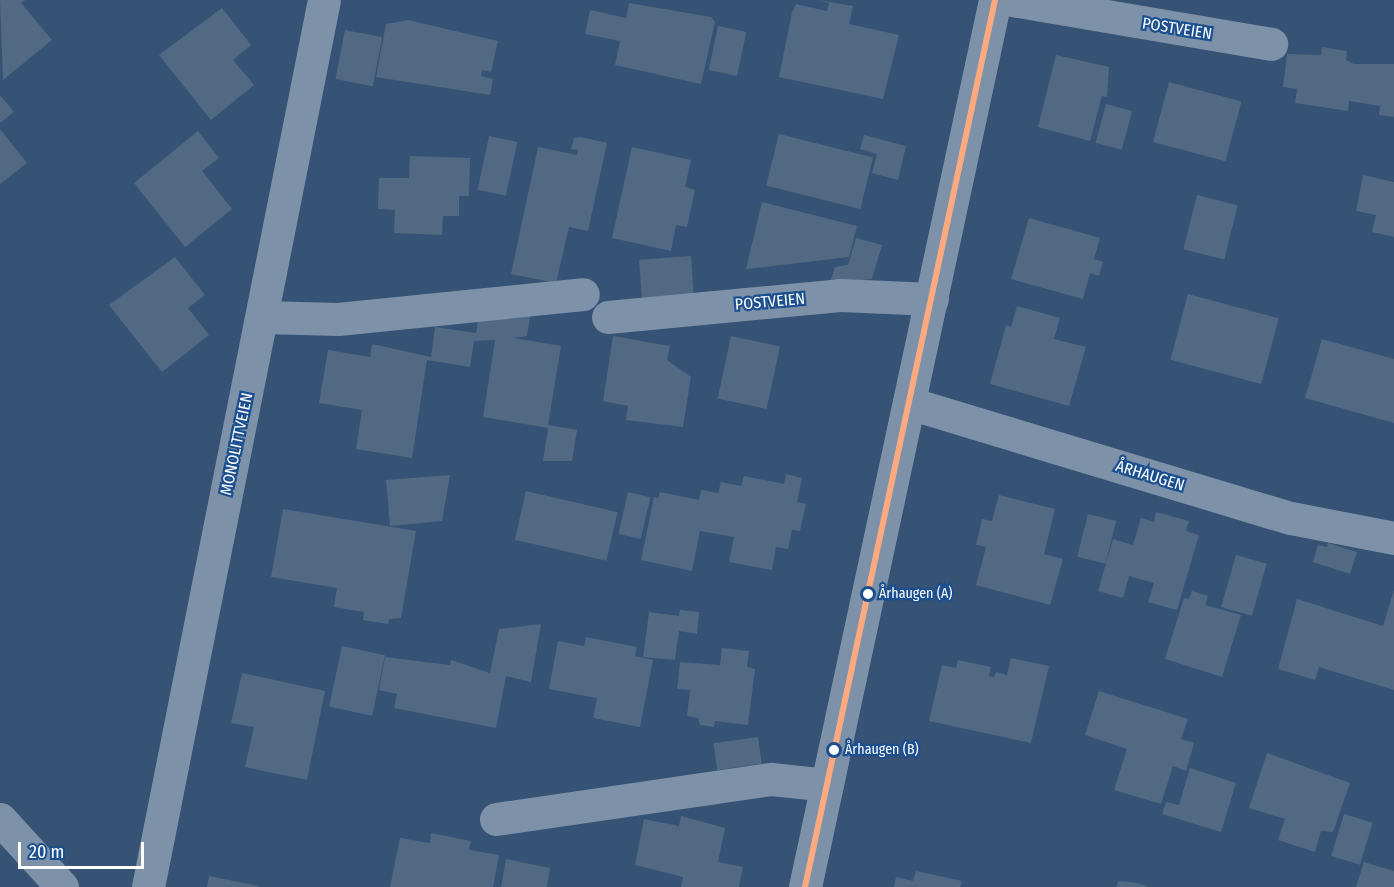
<!DOCTYPE html>
<meta charset="utf-8">
<style>
body{margin:0}
#map{position:relative;width:1394px;height:887px;overflow:hidden;background:#365274;font-family:"Fira Sans Condensed",sans-serif}
div>[style]{position:absolute}
.building>*{inset:0;background:#526984;transform-origin:0 0}
.minor>*{height:33px;margin:-16.5px;padding:0 16.5px;transform-origin:16.5px;border-radius:16.5px;background:#7d92a8}
.bus-1>*{height:6px;margin:-3px;padding:0 3px;transform-origin:3px;border-radius:3px;background:#ffa980}
.dots>*{width:16px;height:16px;translate:-50% -50%;box-sizing:border-box;border:3px solid #1b4f8f;border-radius:50%}
span{translate:-50% -50%;white-space:nowrap;text-align:center;line-height:1.15;-webkit-text-stroke:4.5px #1b4f8f;paint-order:stroke}
.bus-label{font-size:14px;color:#fff}
.left{translate:0 -50%;text-align:left}
.street-label{font-size:16px;color:#fff}
.scale{position:absolute;left:18px;top:842px;width:126px;height:27px;box-sizing:border-box;border:3px solid #fff;border-top:0;padding-left:8px;font-size:18px;line-height:21px;white-space:nowrap;color:#fff;-webkit-text-stroke:4px #1b4f8f;paint-order:stroke}
</style>
<div id="map">
<div class="building">
<i style="clip-path:polygon(0 0,25px 0,21px 3px,52px 40px,3px 80px)"></i>
<i style="clip-path:polygon(818px 0,853px 6px,849px 24px,899px 35px,883px 99px,779px 77px,792px 12px,796px 4px,827px 11px,829px 3px)"></i>
<i style="clip-path:polygon(629px 3px,711px 17px,715px 22px,701px 84px,615px 65px,620px 41px,585px 34px,590px 10px,626px 18px)"></i>
<i style="clip-path:polygon(222px 8px,251px 45px,233px 60px,254px 85px,211px 120px,159px 55px)"></i>
<i style="clip-path:polygon(408px 20px,498px 41px,491px 72px,482px 70px,481px 76px,493px 79px,490px 95px,376px 77px,386px 24px)"></i>
<i style="left:718px;top:26px;width:29px;height:45px;rotate:12deg"></i>
<i style="left:345px;top:30px;width:38px;height:50px;rotate:11deg"></i>
<i style="clip-path:polygon(1322px 47px,1347px 51px,1346px 60px,1354px 64px,1394px 64px,1394px 117px,1379px 115px,1380px 106px,1349px 101px,1348px 111px,1295px 103px,1297px 89px,1283px 87px,1287px 54px,1321px 55px)"></i>
<i style="clip-path:polygon(1056px 55px,1109px 67px,1107px 97px,1102px 96px,1090px 141px,1038px 127px)"></i>
<i style="left:1169px;top:82px;width:75px;height:62px;rotate:15deg"></i>
<i style="clip-path:polygon(0 95px,14px 112px,0 123px)"></i>
<i style="left:1106px;top:104px;width:27px;height:40px;rotate:15deg"></i>
<i style="clip-path:polygon(0 129px,27px 163px,0 184px)"></i>
<i style="clip-path:polygon(198px 131px,219px 158px,202px 171px,232px 209px,185px 247px,134px 183px)"></i>
<i style="left:779px;top:134px;width:97px;height:53px;rotate:14deg"></i>
<i style="clip-path:polygon(864px 135px,906px 146px,898px 180px,872px 173px,877px 154px,860px 149px)"></i>
<i style="left:489px;top:136px;width:29px;height:55px;rotate:12deg"></i>
<i style="clip-path:polygon(581px 137px,607px 143px,588px 231px,569px 227px,556px 283px,511px 274px,538px 147px,577px 155px,578px 150px,571px 149px,574px 138px)"></i>
<i style="clip-path:polygon(632px 147px,691px 160px,685px 187px,695px 190px,687px 227px,676px 225px,671px 251px,612px 238px)"></i>
<i style="clip-path:polygon(410px 156px,470px 158px,469px 196px,459px 196px,459px 216px,443px 216px,442px 235px,394px 233px,395px 210px,378px 209px,379px 178px,409px 178px)"></i>
<i style="clip-path:polygon(1363px 175px,1394px 182px,1394px 237px,1372px 232px,1376px 215px,1356px 211px)"></i>
<i style="left:1197px;top:195px;width:42px;height:56px;rotate:14deg"></i>
<i style="clip-path:polygon(762px 202px,857px 226px,849px 257px,746px 269px)"></i>
<i style="clip-path:polygon(1029px 218px,1100px 238px,1094px 259px,1103px 262px,1099px 276px,1090px 273px,1083px 299px,1011px 279px)"></i>
<i style="clip-path:polygon(856px 238px,882px 245px,872px 279px,830px 283px,835px 267px,848px 265px)"></i>
<i style="left:691px;top:256px;width:42px;height:52px;rotate:86deg"></i>
<i style="clip-path:polygon(175px 257px,205px 295px,188px 308px,209px 335px,162px 372px,109px 305px)"></i>
<i style="left:1188px;top:294px;width:94px;height:68px;rotate:15deg"></i>
<i style="clip-path:polygon(1017px 306px,1060px 318px,1054px 339px,1086px 347px,1069px 406px,990px 384px,1006px 325px,1011px 327px)"></i>
<i style="clip-path:polygon(531px 310px,527px 336px,514px 338px,561px 346px,548px 425px,577px 430px,572px 461px,543px 461px,548px 428px,483px 417px,495px 340px,474px 341px,470px 367px,427px 360px,412px 458px,356px 449px,362px 410px,319px 403px,328px 350px,370px 357px,372px 344px,431px 357px,435px 327px,476px 333px,479px 315px)"></i>
<i style="clip-path:polygon(613px 336px,670px 346px,667px 360px,691px 377px,683px 427px,626px 420px,628px 406px,603px 401px)"></i>
<i style="left:731px;top:336px;width:50px;height:64px;rotate:12deg"></i>
<i style="clip-path:polygon(1322px 339px,1394px 359px,1394px 423px,1305px 398px)"></i>
<i style="clip-path:polygon(786px 474px,802px 478px,797px 502px,806px 504px,800px 531px,792px 530px,788px 549px,776px 547px,772px 570px,729px 562px,734px 537px,700px 531px,692px 571px,641px 560px,654px 497px,658px 498px,660px 492px,699px 500px,701px 490px,718px 493px,721px 482px,741px 486px,744px 476px,784px 484px)"></i>
<i style="clip-path:polygon(450px 475px,442px 521px,390px 526px,386px 480px)"></i>
<i style="left:526px;top:491px;width:94px;height:50px;rotate:13deg"></i>
<i style="left:628px;top:492px;width:23px;height:43px;rotate:13deg"></i>
<i style="clip-path:polygon(999px 495px,1055px 509px,1044px 554px,1063px 559px,1050px 605px,976px 585px,986px 547px,976px 545px,982px 519px,992px 521px)"></i>
<i style="clip-path:polygon(283px 509px,416px 531px,401px 618px,389px 619px,388px 624px,363px 620px,364px 612px,334px 607px,337px 588px,271px 577px)"></i>
<i style="clip-path:polygon(1156px 512px,1189px 521px,1186px 531px,1199px 535px,1177px 610px,1148px 602px,1154px 583px,1129px 576px,1123px 598px,1098px 591px,1113px 539px,1133px 545px,1141px 518px,1154px 522px)"></i>
<i style="left:1088px;top:514px;width:29px;height:44px;rotate:14deg"></i>
<i style="clip-path:polygon(1328px 543px,1357px 552px,1350px 574px,1313px 562px,1318px 545px,1327px 547px)"></i>
<i style="left:1236px;top:555px;width:32px;height:54px;rotate:16deg"></i>
<i style="clip-path:polygon(1394px 590px,1394px 690px,1319px 667px,1315px 680px,1278px 669px,1297px 599px,1383px 626px)"></i>
<i style="clip-path:polygon(1192px 591px,1208px 596px,1205px 605px,1241px 615px,1222px 677px,1165px 659px,1184px 598px,1189px 599px)"></i>
<i style="clip-path:polygon(680px 610px,699px 612px,697px 634px,679px 631px,675px 660px,643px 657px,649px 612px,679px 616px)"></i>
<i style="clip-path:polygon(541px 624px,531px 682px,506px 676px,496px 728px,394px 708px,397px 694px,379px 690px,385px 657px,450px 665px,451px 660px,490px 673px,499px 629px)"></i>
<i style="clip-path:polygon(586px 637px,637px 647px,635px 656px,653px 660px,640px 727px,593px 718px,597px 698px,549px 689px,558px 641px,584px 646px)"></i>
<i style="left:342px;top:646px;width:44px;height:62px;rotate:12deg"></i>
<i style="clip-path:polygon(722px 648px,749px 651px,747px 667px,755px 669px,748px 725px,715px 721px,714px 727px,700px 725px,698px 718px,687px 716px,690px 690px,677px 689px,680px 662px,720px 665px)"></i>
<i style="clip-path:polygon(1011px 658px,1049px 666px,1031px 743px,929px 721px,942px 665px,956px 668px,958px 660px,991px 667px,989px 676px,994px 677px,996px 672px,1007px 675px)"></i>
<i style="clip-path:polygon(242px 673px,325px 691px,307px 780px,245px 767px,254px 727px,231px 723px)"></i>
<i style="clip-path:polygon(1099px 691px,1188px 719px,1181px 739px,1194px 743px,1186px 771px,1173px 766px,1161px 804px,1114px 790px,1127px 749px,1085px 735px)"></i>
<i style="left:758px;top:737px;width:27px;height:45px;rotate:82deg"></i>
<i style="clip-path:polygon(1267px 753px,1350px 783px,1333px 832px,1321px 831px,1315px 852px,1278px 840px,1285px 819px,1249px 808px)"></i>
<i style="clip-path:polygon(1190px 768px,1236px 783px,1221px 832px,1162px 814px,1166px 802px,1179px 805px)"></i>
<i style="left:1344px;top:814px;width:30px;height:44px;rotate:17deg"></i>
<i style="clip-path:polygon(681px 816px,725px 828px,718px 862px,743px 867px,739px 887px,681px 887px,683px 877px,635px 865px,644px 819px,679px 826px)"></i>
<i style="clip-path:polygon(431px 833px,471px 841px,469px 850px,499px 855px,493px 887px,390px 887px,400px 838px,430px 843px)"></i>
<i style="clip-path:polygon(506px 859px,550px 868px,547px 887px,501px 887px)"></i>
<i style="clip-path:polygon(1364px 862px,1394px 871px,1394px 887px,1356px 887px)"></i>
<i style="clip-path:polygon(916px 871px,962px 881px,960px 887px,894px 887px,896px 877px,913px 881px)"></i>
<i style="clip-path:polygon(209px 876px,259px 886px,259px 887px,207px 887px)"></i>
<i style="clip-path:polygon(1118px 881px,1137px 883px,1149px 887px,1117px 887px)"></i>
</div>
<div class="minor">
<i style="left:1012px;top:0;width:263px;rotate:9.6deg"></i>
<i style="left:264px;top:317px;width:74px;rotate:1.5deg"></i>
<i style="left:338px;top:319px;width:246px;rotate:-5.8deg"></i>
<i style="left:608px;top:317px;width:233px;rotate:-5.4deg"></i>
<i style="left:840px;top:295px;width:92px;rotate:2.5deg"></i>
<i style="left:909px;top:403px;width:399px;rotate:16.8deg"></i>
<i style="left:1291px;top:518px;width:105px;rotate:11deg"></i>
<i style="left:0;top:819px;width:92px;rotate:47.6deg"></i>
<i style="left:496px;top:819px;width:278px;rotate:-8.3deg"></i>
<i style="left:771px;top:779px;width:56px;rotate:6.1deg"></i>
<i style="left:148px;top:887px;width:904px;rotate:-78.78deg"></i>
<i style="left:805px;top:887px;width:907px;rotate:-77.91deg"></i>
</div>
<div class="bus-1">
<i style="left:805px;top:887px;width:907px;rotate:-77.91deg"></i>
</div>
<div class="dots">
<i style="left:868px;top:594px;background:#fff"></i>
<i style="left:834px;top:750px;background:#fff"></i>
</div>
<div class="bus-label">
<span class="left" style="left:879px;top:594px">Århaugen (A)</span>
<span class="left" style="left:845px;top:750px">Århaugen (B)</span>
</div>
<div class="street-label">
<span style="left:1177px;top:29px;rotate:9deg">POSTVEIEN</span>
<span style="left:770px;top:302px;rotate:-5deg">POSTVEIEN</span>
<span style="left:237px;top:444px;rotate:-78deg">MONOLITTVEIEN</span>
<span style="left:1150px;top:476px;rotate:17deg">ÅRHAUGEN</span>
</div>
<div class="scale">20 m</div>
</div>
